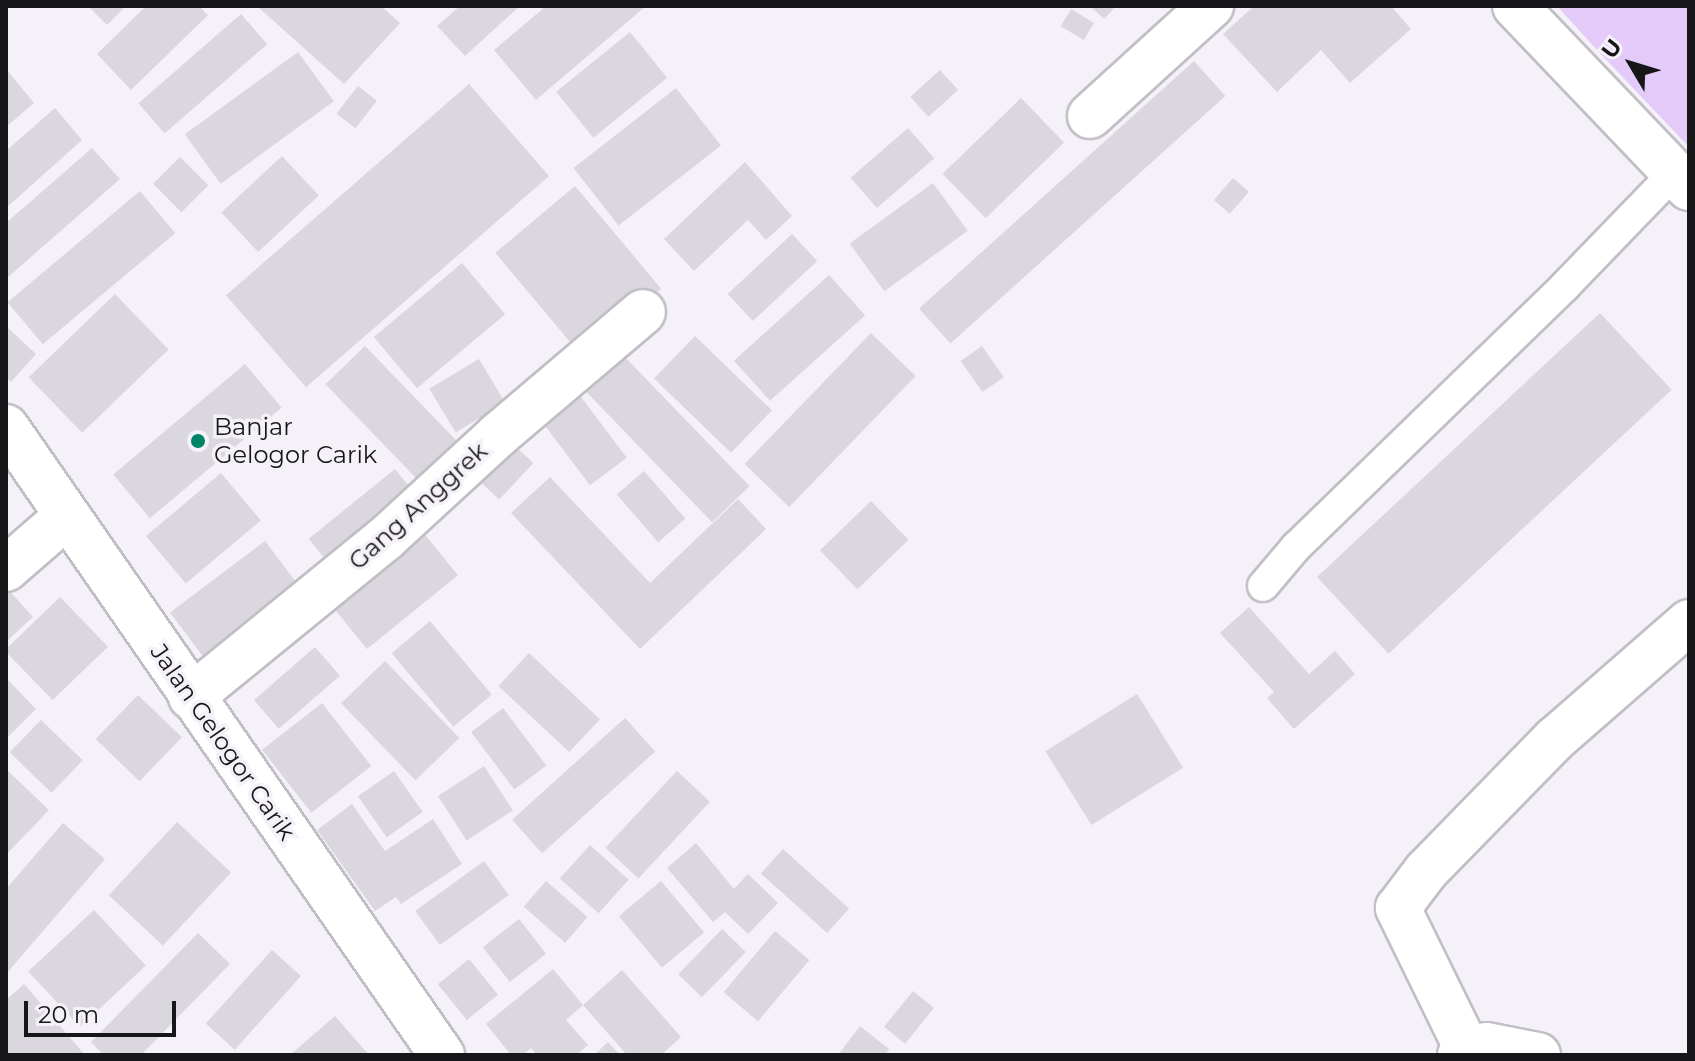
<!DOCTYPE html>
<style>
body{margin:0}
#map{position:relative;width:1695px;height:1061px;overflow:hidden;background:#f5f1f8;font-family:Montserrat,sans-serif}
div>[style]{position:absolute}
.green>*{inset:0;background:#e3caf8}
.building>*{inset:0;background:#dbd7df;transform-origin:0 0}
.roads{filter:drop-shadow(2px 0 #c2bec5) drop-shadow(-2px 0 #c2bec5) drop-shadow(0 2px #c2bec5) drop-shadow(0 -2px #c2bec5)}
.lane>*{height:30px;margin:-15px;padding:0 15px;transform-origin:15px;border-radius:15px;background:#fff}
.street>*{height:44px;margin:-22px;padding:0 22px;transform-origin:22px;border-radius:22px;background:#fff}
.secondary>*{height:44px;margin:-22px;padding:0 22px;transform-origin:22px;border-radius:22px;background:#fff}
.dots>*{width:22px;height:22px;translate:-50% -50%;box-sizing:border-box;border:4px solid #f5f1f8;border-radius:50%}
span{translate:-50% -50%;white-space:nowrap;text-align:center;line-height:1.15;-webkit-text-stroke:7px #f5f1f8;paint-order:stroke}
.poi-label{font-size:24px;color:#171618}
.left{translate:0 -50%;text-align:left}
.street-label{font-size:24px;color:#171618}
.frame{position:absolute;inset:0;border:8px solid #171618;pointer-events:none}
.north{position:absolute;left:1591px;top:24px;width:80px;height:80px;-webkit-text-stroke:6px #f5f1f8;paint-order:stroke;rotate:308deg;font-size:22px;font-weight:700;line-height:32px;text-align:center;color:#171618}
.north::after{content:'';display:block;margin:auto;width:28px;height:36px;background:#171618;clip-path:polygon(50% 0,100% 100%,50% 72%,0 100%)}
.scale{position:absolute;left:24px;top:1001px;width:152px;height:36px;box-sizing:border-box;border:4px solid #171618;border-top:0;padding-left:10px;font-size:24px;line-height:28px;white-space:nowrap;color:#171618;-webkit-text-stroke:6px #f5f1f8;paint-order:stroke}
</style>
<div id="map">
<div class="green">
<i style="clip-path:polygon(1557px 6px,1689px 6px,1689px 147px,1598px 51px)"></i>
</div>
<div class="building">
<i style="clip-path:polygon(88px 6px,126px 6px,107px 25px)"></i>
<i style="clip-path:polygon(146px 6px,199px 6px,208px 15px,131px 90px,97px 54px)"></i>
<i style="clip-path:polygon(257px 6px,381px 6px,400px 23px,344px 84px)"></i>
<i style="clip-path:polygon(460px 6px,520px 6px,465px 56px,437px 26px)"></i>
<i style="clip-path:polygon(546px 6px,646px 6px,536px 100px,494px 50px)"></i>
<i style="clip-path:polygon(1090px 6px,1116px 6px,1104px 19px)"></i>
<i style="clip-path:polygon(1254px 6px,1391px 6px,1411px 29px,1350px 83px,1321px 50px,1277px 92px,1223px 34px)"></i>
<i style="left:1071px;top:9px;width:27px;height:20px;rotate:31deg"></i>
<i style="left:241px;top:14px;width:40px;height:136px;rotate:49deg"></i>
<i style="left:630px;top:32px;width:59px;height:95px;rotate:51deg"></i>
<i style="left:298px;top:52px;width:61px;height:140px;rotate:54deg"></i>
<i style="left:1194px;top:61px;width:47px;height:370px;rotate:48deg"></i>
<i style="clip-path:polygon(6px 69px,34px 103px,6px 127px)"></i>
<i style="left:940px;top:70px;width:27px;height:40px;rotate:48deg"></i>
<i style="left:469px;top:84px;width:122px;height:322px;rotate:49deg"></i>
<i style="left:358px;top:86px;width:24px;height:35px;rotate:38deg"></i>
<i style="left:676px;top:88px;width:73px;height:130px;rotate:52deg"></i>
<i style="left:1021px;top:98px;width:62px;height:109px;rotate:46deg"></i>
<i style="clip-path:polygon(55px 108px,82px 140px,6px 208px,6px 151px)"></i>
<i style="left:908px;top:128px;width:40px;height:76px;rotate:49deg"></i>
<i style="clip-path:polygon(92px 148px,120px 179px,7px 278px,6px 223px)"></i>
<i style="left:282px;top:156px;width:54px;height:83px;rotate:47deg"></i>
<i style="left:180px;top:157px;width:40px;height:38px;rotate:45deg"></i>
<i style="clip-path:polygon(745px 162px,792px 216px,766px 240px,748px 220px,694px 271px,664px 239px)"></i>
<i style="left:1233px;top:178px;width:21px;height:29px;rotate:41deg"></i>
<i style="left:933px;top:183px;width:59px;height:103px;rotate:54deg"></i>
<i style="left:575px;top:186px;width:134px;height:104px;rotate:50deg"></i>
<i style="left:140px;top:191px;width:55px;height:173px;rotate:50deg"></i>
<i style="left:792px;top:234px;width:37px;height:88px;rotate:47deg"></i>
<i style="left:462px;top:263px;width:67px;height:115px;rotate:50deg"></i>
<i style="left:829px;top:275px;width:54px;height:128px;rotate:48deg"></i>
<i style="left:115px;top:294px;width:77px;height:120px;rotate:46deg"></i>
<i style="left:1600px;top:313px;width:105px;height:387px;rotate:47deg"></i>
<i style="clip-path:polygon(6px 326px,36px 354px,11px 382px,6px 377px)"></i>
<i style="left:871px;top:333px;width:62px;height:182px;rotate:44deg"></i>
<i style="left:695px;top:336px;width:107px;height:59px;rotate:44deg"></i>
<i style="left:365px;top:346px;width:136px;height:55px;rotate:46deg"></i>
<i style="left:982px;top:346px;width:38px;height:26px;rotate:55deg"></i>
<i style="left:621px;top:353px;width:185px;height:52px;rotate:46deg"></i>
<i style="left:479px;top:359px;width:51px;height:58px;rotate:59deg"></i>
<i style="left:245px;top:364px;width:57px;height:172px;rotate:50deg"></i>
<i style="left:575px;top:389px;width:86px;height:46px;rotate:53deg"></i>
<i style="left:515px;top:446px;width:25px;height:50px;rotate:43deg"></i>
<i style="left:395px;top:469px;width:32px;height:111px;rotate:51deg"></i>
<i style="left:644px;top:471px;width:63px;height:36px;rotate:49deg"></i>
<i style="left:221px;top:473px;width:62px;height:98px;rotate:50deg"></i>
<i style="clip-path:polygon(550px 477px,650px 583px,738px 499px,766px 529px,640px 649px,511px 513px)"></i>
<i style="left:871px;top:501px;width:54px;height:71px;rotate:46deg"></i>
<i style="left:422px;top:531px;width:57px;height:117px;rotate:51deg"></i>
<i style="left:265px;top:541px;width:63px;height:119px;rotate:53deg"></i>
<i style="clip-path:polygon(6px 587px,33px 617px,6px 642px)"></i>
<i style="left:60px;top:597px;width:69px;height:77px;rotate:46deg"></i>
<i style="clip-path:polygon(1249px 607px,1309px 674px,1335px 651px,1355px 674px,1294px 729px,1267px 698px,1274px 692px,1220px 633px)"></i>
<i style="left:430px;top:621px;width:96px;height:50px;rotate:50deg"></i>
<i style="left:315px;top:647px;width:38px;height:81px;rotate:49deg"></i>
<i style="left:529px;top:653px;width:97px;height:45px;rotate:43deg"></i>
<i style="left:385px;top:661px;width:107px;height:61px;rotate:46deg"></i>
<i style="clip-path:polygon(6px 678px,36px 709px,6px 739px)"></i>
<i style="left:1137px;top:694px;width:87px;height:108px;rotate:58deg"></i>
<i style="left:138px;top:695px;width:61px;height:61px;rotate:44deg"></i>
<i style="left:322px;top:703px;width:80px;height:76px;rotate:52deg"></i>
<i style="left:503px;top:708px;width:72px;height:40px;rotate:53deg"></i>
<i style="left:625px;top:718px;width:45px;height:152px;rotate:48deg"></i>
<i style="left:41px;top:720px;width:58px;height:45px;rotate:44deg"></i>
<i style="left:484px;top:766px;width:53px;height:55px;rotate:57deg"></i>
<i style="clip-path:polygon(6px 769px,49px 810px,6px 855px)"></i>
<i style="left:394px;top:771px;width:50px;height:44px;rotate:55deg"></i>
<i style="left:677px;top:771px;width:45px;height:105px;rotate:43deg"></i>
<i style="clip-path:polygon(352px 804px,385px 851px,433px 819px,462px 864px,401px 904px,396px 897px,375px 911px,317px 830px)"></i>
<i style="left:177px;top:822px;width:74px;height:100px;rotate:43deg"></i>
<i style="clip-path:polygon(63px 823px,105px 859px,6px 974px,6px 889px)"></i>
<i style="clip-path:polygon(696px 843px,734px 889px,748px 874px,778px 903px,748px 934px,725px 912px,713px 922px,667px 868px)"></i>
<i style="left:590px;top:845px;width:52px;height:45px;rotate:42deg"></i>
<i style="left:783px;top:849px;width:89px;height:33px;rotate:42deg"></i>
<i style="left:484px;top:861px;width:42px;height:85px;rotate:54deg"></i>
<i style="left:546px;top:881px;width:55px;height:34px;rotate:41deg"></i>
<i style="left:661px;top:881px;width:67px;height:55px;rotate:50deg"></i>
<i style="left:94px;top:910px;width:76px;height:90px;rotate:47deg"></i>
<i style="left:519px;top:919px;width:44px;height:46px;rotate:52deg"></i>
<i style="left:722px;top:929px;width:33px;height:63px;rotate:44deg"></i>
<i style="left:775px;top:931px;width:45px;height:80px;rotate:40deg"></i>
<i style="clip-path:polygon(198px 933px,230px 964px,141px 1055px,103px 1055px,91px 1042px)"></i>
<i style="left:272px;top:950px;width:39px;height:99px;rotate:42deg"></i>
<i style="left:469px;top:959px;width:46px;height:40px;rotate:51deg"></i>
<i style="clip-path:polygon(553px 969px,583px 1005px,566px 1020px,588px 1045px,576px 1055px,537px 1055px,531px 1048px,523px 1055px,511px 1055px,486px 1024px)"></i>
<i style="clip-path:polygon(622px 970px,681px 1037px,661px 1055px,627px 1055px,583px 1005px)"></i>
<i style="clip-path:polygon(24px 984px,85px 1055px,6px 1055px,6px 1000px)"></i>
<i style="left:913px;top:991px;width:27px;height:46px;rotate:39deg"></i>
<i style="clip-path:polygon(335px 1016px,369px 1055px,290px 1055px)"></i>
<i style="clip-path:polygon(860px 1026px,889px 1049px,885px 1055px,838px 1055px)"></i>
<i style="clip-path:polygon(608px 1042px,620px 1055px,594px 1055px)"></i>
</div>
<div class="roads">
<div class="lane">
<i style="left:1263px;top:586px;width:51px;rotate:-49.8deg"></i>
<i style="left:1296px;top:547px;width:375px;rotate:-44.1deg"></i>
<i style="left:1565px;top:286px;width:157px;rotate:-46deg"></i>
</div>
<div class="street">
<i style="left:1090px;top:116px;width:164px;rotate:-42.3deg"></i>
<i style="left:6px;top:569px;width:81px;rotate:-41deg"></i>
<i style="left:191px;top:697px;width:250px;rotate:-39.2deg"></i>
<i style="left:385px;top:539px;width:154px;rotate:-42.6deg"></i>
<i style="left:498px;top:435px;width:190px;rotate:-40.3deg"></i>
<i style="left:1466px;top:1047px;width:21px;rotate:-5deg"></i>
<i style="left:1487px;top:1045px;width:52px;rotate:11.1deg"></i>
<i style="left:1460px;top:1055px;width:10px;rotate:-53deg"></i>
<i style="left:1466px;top:1047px;width:155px;rotate:-116.1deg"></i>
<i style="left:1398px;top:908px;width:46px;rotate:-52.9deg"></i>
<i style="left:1426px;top:871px;width:185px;rotate:-45.7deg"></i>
<i style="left:1555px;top:739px;width:178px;rotate:-41.1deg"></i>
</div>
<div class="secondary">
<i style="left:1515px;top:6px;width:252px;rotate:46.3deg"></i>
<i style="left:6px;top:427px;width:765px;rotate:55.23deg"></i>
</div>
</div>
<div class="dots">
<i style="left:198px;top:441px;background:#008467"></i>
</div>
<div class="poi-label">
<span class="left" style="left:214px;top:441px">Banjar<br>Gelogor Carik</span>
</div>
<div class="street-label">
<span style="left:418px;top:506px;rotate:-42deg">Gang Anggrek</span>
<span style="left:223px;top:742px;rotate:55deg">Jalan Gelogor Carik</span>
</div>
<div class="frame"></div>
<div class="north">U</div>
<div class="scale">20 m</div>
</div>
